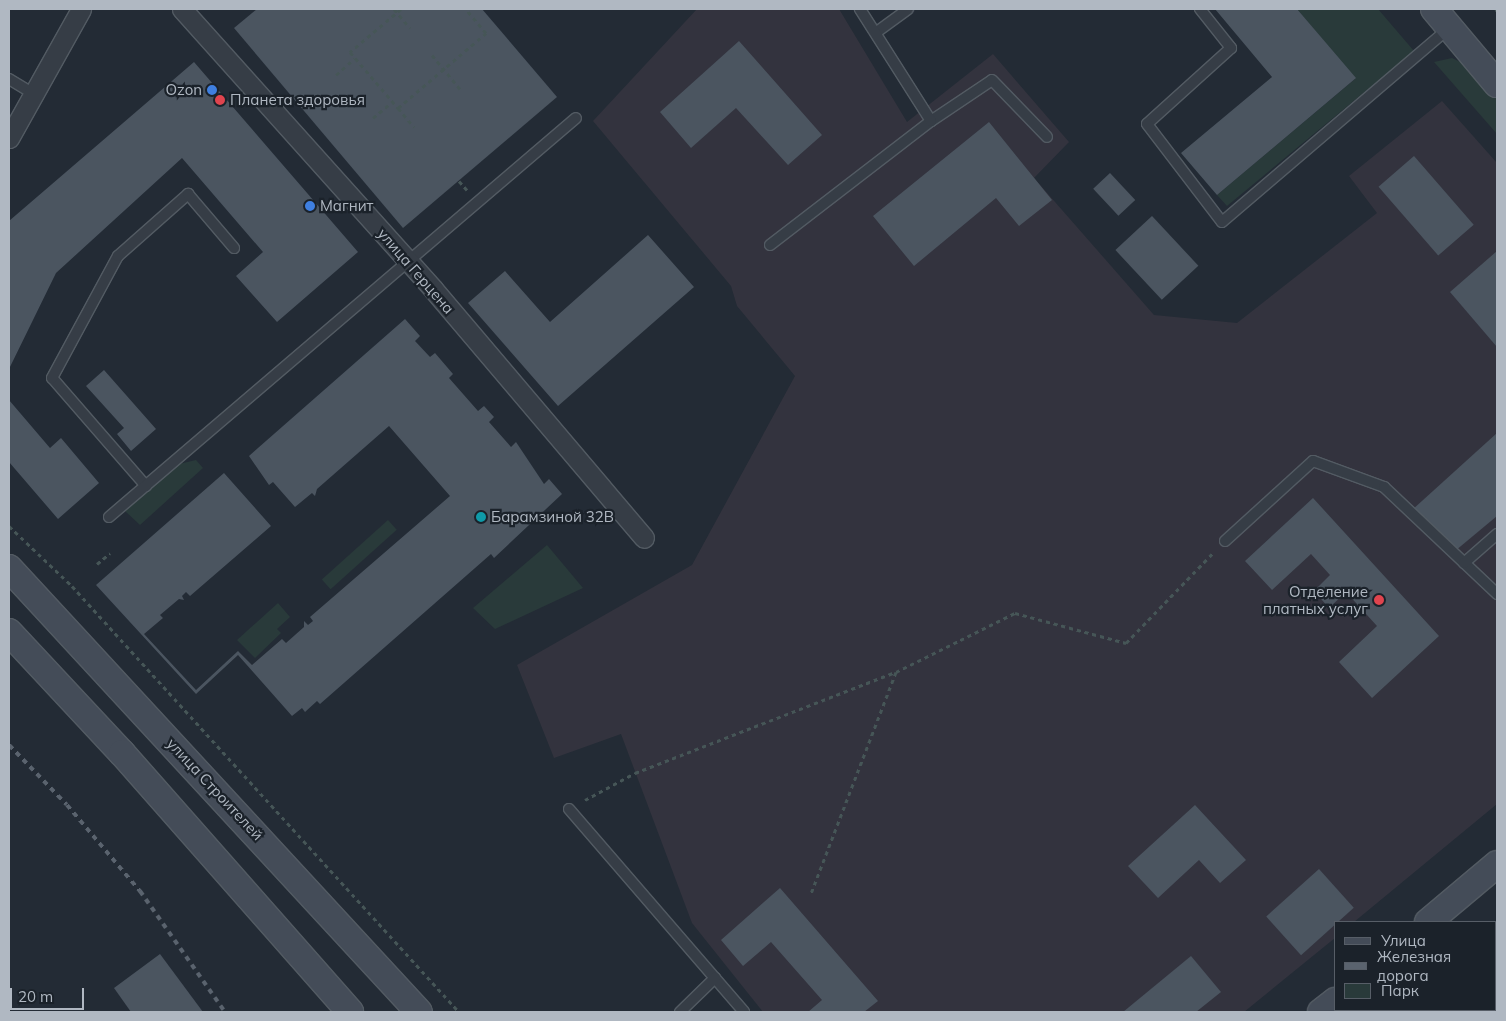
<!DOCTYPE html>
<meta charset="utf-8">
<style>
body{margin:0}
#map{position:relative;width:1506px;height:1021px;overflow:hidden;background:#232b35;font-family:Mulish,sans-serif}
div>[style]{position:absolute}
.medical>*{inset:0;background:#33333e}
.green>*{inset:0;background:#293a3a;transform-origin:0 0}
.building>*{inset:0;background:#4b5560;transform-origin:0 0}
.path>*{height:3px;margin-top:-1.5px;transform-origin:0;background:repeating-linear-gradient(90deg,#465657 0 4px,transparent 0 8px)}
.roads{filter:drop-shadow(1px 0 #535b63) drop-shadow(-1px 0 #535b63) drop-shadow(0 1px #535b63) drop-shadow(0 -1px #535b63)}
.service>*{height:10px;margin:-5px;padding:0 5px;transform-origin:5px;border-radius:5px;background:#363d46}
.minor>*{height:19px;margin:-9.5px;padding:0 9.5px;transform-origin:9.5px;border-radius:9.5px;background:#363d46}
.secondary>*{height:26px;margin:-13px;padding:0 13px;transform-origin:13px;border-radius:13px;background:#444c58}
.rail>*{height:4px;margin-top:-2px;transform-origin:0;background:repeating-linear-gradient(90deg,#5a636e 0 5px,transparent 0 10px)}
.dots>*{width:14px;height:14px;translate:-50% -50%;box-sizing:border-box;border:2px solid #1b222a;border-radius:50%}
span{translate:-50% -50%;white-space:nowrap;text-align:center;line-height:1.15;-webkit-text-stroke:4.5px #1b222a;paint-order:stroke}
.poi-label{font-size:15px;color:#b0b8c2}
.right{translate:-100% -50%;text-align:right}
.left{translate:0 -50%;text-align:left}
.street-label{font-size:15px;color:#b0b8c2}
.frame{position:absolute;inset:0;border:10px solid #b0b8c2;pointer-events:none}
.legend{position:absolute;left:1334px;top:921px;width:162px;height:90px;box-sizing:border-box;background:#1b222a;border:1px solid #575e67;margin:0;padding:6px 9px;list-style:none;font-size:15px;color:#b0b8c2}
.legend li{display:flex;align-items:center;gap:10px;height:25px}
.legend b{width:25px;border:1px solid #575e67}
.scale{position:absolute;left:10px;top:988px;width:74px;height:22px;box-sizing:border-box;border:2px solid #b0b8c2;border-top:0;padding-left:6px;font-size:15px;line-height:18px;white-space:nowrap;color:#b0b8c2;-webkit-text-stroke:4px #1b222a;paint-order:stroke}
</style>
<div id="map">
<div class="medical">
<i style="clip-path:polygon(697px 9px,839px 9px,907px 122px,993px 54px,1069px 142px,1034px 178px,1154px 315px,1237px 323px,1377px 213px,1349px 176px,1442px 101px,1497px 163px,1497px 804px,1354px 922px,1335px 922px,1335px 938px,1244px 1012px,763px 1012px,692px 923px,621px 734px,554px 758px,517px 665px,692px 565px,795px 376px,737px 306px,731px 286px,593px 121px)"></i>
</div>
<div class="green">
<i style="clip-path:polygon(1297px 9px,1378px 9px,1414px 51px,1227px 206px,1217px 195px,1355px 79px)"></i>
<i style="clip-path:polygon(1452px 58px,1471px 67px,1497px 99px,1497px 134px,1434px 62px)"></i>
<i style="clip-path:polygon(196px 460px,203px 468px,140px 525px,125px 511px,179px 464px)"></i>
<i style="left:388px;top:520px;width:13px;height:89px;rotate:48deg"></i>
<i style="clip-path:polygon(547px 545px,583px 588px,495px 629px,473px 608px)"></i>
<i style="clip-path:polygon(278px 603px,290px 617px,277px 629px,281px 633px,255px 658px,237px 640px)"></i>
</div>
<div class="building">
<i style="clip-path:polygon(257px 9px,482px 9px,557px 97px,403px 228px,234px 28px)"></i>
<i style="clip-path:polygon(1215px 9px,1297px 9px,1356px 78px,1217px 195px,1181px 153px,1272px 77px)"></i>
<i style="clip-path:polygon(739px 41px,822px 135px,788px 165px,736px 108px,691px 148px,660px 112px)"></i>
<i style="clip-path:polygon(194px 62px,358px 252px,277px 322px,236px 276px,263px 252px,182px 158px,56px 273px,9px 369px,9px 221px)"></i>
<i style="clip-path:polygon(989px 122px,1052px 200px,1019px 226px,996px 198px,914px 266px,873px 216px)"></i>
<i style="left:1414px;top:156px;width:91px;height:47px;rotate:49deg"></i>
<i style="left:1110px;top:173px;width:37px;height:23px;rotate:47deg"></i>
<i style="left:1152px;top:216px;width:68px;height:50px;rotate:47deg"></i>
<i style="clip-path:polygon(648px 235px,694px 287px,558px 406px,468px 303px,505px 271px,550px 322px)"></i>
<i style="clip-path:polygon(1497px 251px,1497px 347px,1450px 292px)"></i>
<i style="clip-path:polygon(405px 319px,420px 336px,415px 341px,430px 357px,435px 353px,453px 374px,449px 378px,478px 411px,484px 406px,494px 417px,489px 422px,511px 447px,516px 442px,544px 484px,549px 479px,562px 494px,494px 558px,491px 554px,320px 704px,317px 701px,305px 712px,302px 708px,292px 716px,238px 655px,196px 694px,96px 585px,224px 473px,271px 526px,190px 596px,186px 592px,182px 596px,184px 600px,179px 599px,160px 615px,163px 618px,144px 634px,196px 690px,238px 651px,252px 665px,282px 639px,286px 643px,304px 627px,304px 621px,308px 625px,313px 621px,310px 617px,450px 496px,389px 426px,317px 489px,315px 496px,312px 493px,295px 507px,273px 482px,269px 485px,249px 456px)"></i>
<i style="clip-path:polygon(104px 370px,156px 429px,131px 451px,117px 434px,124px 428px,86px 386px)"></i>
<i style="clip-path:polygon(9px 400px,50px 448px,61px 438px,99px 483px,58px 519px,9px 462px)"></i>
<i style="clip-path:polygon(1497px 433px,1497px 516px,1455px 551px,1412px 510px)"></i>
<i style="clip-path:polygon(1313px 498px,1439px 636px,1372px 698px,1339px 662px,1377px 626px,1346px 592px,1329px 608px,1314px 591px,1330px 575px,1311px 554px,1272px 590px,1245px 561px)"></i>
<i style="clip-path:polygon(1195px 805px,1246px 860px,1220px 883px,1199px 860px,1158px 898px,1128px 866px)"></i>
<i style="left:1319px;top:869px;width:52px;height:71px;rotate:48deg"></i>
<i style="clip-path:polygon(780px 888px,878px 1001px,864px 1012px,808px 1012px,822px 1000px,771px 942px,743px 966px,721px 940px)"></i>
<i style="clip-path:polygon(160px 954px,203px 1012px,131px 1012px,114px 988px)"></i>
<i style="clip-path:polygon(1191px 956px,1221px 992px,1196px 1012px,1123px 1012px)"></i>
</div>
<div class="path">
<i style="left:394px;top:9px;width:25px;rotate:50deg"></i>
<i style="left:401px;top:9px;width:67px;rotate:139.9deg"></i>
<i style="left:350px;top:52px;width:74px;rotate:49.4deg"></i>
<i style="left:398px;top:108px;width:116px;rotate:-40.4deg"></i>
<i style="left:486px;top:33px;width:31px;rotate:-130deg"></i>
<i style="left:1496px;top:9px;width:2px;rotate:63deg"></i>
<i style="left:432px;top:55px;width:44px;rotate:50.5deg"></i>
<i style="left:336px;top:75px;width:25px;rotate:-42deg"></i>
<i style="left:398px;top:108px;width:25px;rotate:50deg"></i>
<i style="left:373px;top:118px;width:25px;rotate:-40deg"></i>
<i style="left:459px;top:181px;width:12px;rotate:48deg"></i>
<i style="left:9px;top:526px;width:87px;rotate:43.6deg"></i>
<i style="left:72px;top:586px;width:576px;rotate:47.75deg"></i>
<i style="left:97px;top:564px;width:17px;rotate:-40deg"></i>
<i style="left:896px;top:672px;width:133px;rotate:-26.4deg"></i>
<i style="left:1015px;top:613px;width:115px;rotate:15.1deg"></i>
<i style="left:1126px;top:643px;width:127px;rotate:-46deg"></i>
<i style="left:585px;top:800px;width:57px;rotate:-28.4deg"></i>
<i style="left:635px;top:773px;width:280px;rotate:-21.2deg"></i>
<i style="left:896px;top:672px;width:237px;rotate:111deg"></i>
</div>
<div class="roads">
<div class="service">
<i style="left:1200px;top:9px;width:50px;rotate:51.5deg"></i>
<i style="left:1231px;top:48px;width:113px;rotate:137.9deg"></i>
<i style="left:1147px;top:124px;width:123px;rotate:52.6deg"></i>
<i style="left:1222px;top:222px;width:299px;rotate:-40.5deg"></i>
<i style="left:878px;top:31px;width:37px;rotate:-36deg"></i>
<i style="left:9px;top:79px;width:29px;rotate:31deg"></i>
<i style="left:931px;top:121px;width:73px;rotate:-33.9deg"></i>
<i style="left:992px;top:80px;width:79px;rotate:46deg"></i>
<i style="left:770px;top:245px;width:203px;rotate:-37.6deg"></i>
<i style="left:931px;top:121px;width:133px;rotate:-122.4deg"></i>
<i style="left:146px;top:486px;width:143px;rotate:-131deg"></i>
<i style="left:52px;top:378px;width:139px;rotate:-61.6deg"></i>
<i style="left:118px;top:256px;width:94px;rotate:-41.5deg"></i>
<i style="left:188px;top:194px;width:71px;rotate:49.6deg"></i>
<i style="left:109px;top:517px;width:614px;rotate:-40.51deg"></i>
<i style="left:1225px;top:541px;width:119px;rotate:-42.3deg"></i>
<i style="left:1313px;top:461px;width:76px;rotate:20.1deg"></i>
<i style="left:1384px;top:487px;width:156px;rotate:43.4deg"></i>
<i style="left:1464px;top:563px;width:44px;rotate:-41.3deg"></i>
<i style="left:569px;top:809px;width:268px;rotate:49.2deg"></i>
<i style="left:680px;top:1012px;width:49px;rotate:-44.2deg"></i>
</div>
<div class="minor">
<i style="left:182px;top:9px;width:376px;rotate:48.1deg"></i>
<i style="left:433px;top:289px;width:326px;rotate:49.7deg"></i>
<i style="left:9px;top:138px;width:148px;rotate:-60.8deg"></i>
</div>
<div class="secondary">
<i style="left:1434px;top:9px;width:98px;rotate:50deg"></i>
<i style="left:9px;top:568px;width:604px;rotate:47.28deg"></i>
<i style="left:9px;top:632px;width:166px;rotate:47deg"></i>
<i style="left:122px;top:753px;width:345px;rotate:48.6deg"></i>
<i style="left:1428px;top:922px;width:90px;rotate:-40deg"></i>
<i style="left:1321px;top:1012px;width:18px;rotate:-38deg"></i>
</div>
</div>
<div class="rail">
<i style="left:9px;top:745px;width:83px;rotate:46deg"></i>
<i style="left:67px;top:805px;width:113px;rotate:49.7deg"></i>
<i style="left:140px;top:891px;width:148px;rotate:54.9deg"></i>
</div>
<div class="dots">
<i style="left:212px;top:90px;background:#3f7fe0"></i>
<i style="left:220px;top:100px;background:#e0444e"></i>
<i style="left:310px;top:206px;background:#3f7fe0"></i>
<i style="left:481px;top:517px;background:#0f9aa8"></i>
<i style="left:1379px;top:600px;background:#e0444e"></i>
</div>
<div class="poi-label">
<span class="right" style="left:202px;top:90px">Ozon</span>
<span class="left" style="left:230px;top:100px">Планета здоровья</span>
<span class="left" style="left:320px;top:206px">Магнит</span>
<span class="left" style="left:491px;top:517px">Барамзиной 32В</span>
<span class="right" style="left:1368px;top:600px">Отделение<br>платных услуг</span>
</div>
<div class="street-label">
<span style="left:416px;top:271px;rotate:49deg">улица Герцена</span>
<span style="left:215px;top:789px;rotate:47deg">улица Строителей</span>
</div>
<div class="frame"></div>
<ul class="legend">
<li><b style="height:6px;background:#444c58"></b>Улица</li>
<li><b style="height:6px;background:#5a636e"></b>Железная дорога</li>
<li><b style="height:14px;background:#293a3a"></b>Парк</li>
</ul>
<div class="scale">20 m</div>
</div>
